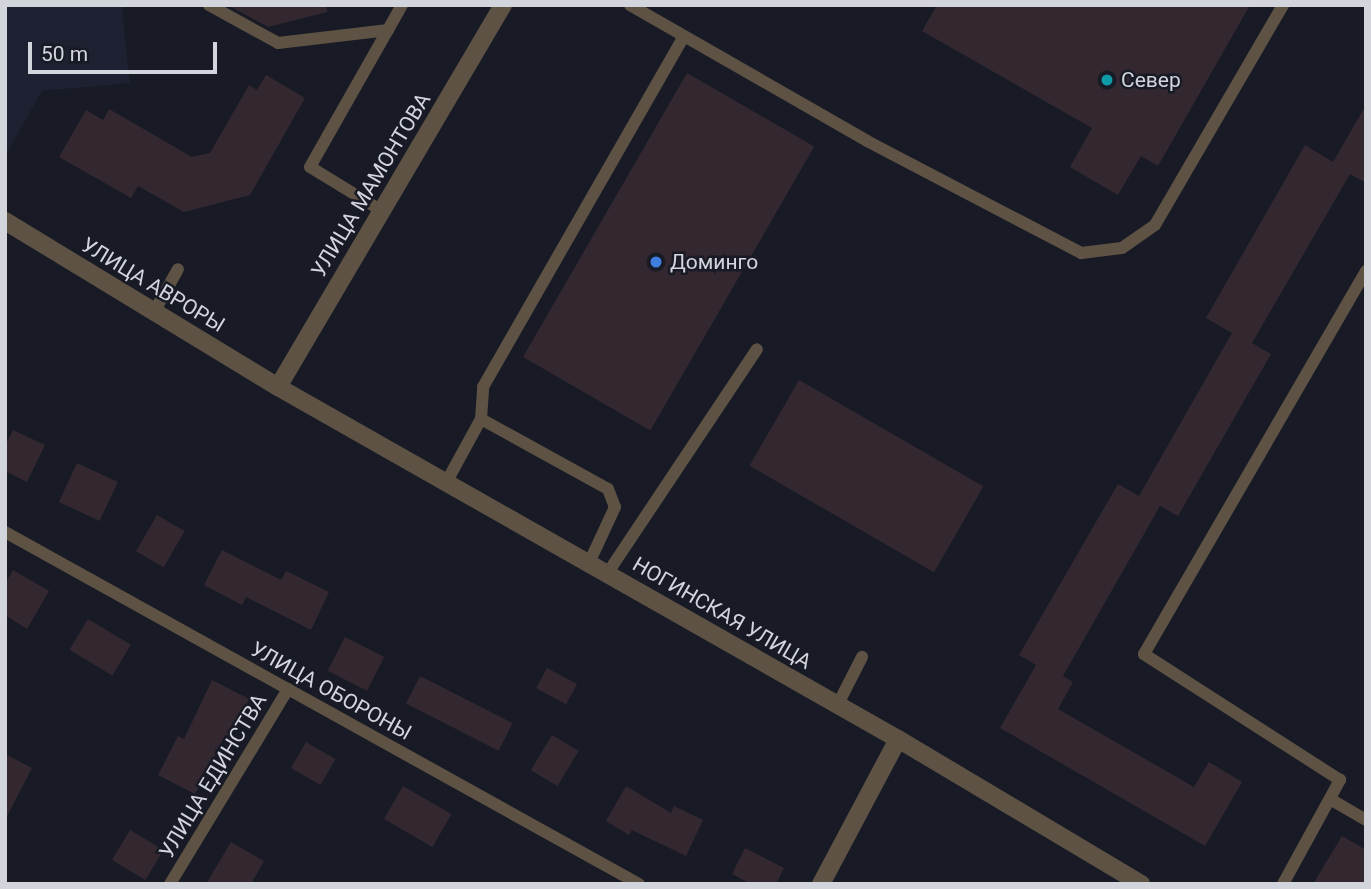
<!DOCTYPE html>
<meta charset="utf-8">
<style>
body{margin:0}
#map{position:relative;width:1371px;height:889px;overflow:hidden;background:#181b25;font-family:Roboto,sans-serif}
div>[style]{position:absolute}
.built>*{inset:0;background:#1d2131}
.building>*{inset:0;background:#332830;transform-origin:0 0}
.service>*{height:12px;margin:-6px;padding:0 6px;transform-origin:6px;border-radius:6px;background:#5d5244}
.minor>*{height:18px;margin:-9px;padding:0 9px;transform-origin:9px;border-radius:9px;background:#5d5244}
.tertiary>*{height:18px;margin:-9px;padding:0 9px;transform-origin:9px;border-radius:9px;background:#5d5244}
.dots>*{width:19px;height:19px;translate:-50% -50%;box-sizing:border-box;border:4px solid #181b25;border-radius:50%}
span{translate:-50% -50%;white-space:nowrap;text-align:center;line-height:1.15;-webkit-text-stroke:5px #181b25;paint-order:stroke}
.poi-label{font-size:21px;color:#d3d5dc}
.left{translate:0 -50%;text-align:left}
.street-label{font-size:21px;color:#d3d5dc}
.frame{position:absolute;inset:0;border:7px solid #d3d5dc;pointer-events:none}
.scale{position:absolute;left:28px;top:42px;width:189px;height:32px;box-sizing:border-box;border:4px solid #d3d5dc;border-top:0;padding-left:9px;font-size:21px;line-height:24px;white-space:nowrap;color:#d3d5dc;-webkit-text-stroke:5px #181b25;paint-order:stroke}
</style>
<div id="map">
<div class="built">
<i style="clip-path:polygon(5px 5px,125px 5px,122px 10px,130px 83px,42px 91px,6px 154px)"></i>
</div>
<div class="building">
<i style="clip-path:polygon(228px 5px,326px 5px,327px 12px,268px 27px)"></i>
<i style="clip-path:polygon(937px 5px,1250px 5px,1158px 166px,1141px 156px,1118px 195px,1070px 167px,1092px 128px,922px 31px)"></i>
<i style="left:687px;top:73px;width:147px;height:328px;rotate:30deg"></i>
<i style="clip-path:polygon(266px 75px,305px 98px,250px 195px,184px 212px,138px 186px,131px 198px,59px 157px,86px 110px,103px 120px,109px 109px,192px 157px,210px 153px,249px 85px,257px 90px)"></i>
<i style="clip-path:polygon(1366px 105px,1366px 183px,1350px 174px,1252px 343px,1271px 354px,1178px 516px,1160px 506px,1063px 676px,1073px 682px,1058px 709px,1194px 787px,1209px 762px,1242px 782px,1205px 846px,1000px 728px,1036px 665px,1019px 655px,1118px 484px,1139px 496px,1232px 333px,1206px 318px,1305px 145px,1333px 162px)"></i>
<i style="left:799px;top:380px;width:213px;height:99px;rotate:30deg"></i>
<i style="clip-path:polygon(13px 430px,45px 445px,27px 482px,5px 471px,5px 446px)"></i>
<i style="left:77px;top:463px;width:45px;height:43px;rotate:25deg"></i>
<i style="left:157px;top:515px;width:32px;height:42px;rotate:30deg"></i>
<i style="clip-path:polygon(222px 550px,281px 580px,286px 571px,329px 592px,311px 630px,246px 597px,242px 605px,204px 585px)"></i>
<i style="clip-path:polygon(13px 570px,49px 591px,27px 629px,5px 615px,5px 584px)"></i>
<i style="left:88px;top:619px;width:50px;height:36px;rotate:31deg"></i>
<i style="left:345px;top:637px;width:44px;height:38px;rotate:27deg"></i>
<i style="left:547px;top:668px;width:34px;height:23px;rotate:28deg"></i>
<i style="left:420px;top:676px;width:104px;height:31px;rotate:27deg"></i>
<i style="clip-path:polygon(212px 680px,249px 699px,230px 738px,225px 736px,195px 794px,158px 775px,178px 736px,184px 739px)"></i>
<i style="left:552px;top:735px;width:31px;height:41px;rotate:31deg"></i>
<i style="left:306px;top:742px;width:34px;height:30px;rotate:30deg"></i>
<i style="clip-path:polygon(5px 754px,32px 768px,5px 820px)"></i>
<i style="left:403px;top:786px;width:56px;height:38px;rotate:30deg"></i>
<i style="clip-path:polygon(626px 786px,671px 813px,674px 806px,703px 820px,686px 856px,632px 830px,629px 835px,606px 821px)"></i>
<i style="left:130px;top:830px;width:39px;height:35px;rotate:31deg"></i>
<i style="clip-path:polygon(1342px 836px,1366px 850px,1366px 884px,1313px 884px)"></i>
<i style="clip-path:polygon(231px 842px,264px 861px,251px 884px,206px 884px)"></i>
<i style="clip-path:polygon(745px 848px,784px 868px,776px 884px,751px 884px,732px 874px)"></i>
</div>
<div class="service">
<i style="left:209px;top:5px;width:79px;rotate:28.8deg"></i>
<i style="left:278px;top:43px;width:111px;rotate:-6.7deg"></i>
<i style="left:630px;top:5px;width:273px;rotate:29.8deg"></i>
<i style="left:867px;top:141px;width:242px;rotate:27.6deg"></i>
<i style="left:1081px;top:253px;width:41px;rotate:-7deg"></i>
<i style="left:1122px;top:248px;width:40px;rotate:-34.9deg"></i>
<i style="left:1155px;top:225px;width:255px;rotate:-59.8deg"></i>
<i style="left:382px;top:211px;width:84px;rotate:-148.6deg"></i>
<i style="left:310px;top:167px;width:186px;rotate:-60.4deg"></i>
<i style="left:154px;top:312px;width:49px;rotate:-60.8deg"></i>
<i style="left:481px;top:419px;width:145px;rotate:28.9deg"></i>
<i style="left:608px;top:489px;width:19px;rotate:69deg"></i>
<i style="left:615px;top:507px;width:62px;rotate:114.9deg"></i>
<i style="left:447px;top:481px;width:71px;rotate:-61.3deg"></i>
<i style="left:481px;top:419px;width:32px;rotate:-86deg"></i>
<i style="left:483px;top:387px;width:404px;rotate:-60.2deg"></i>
<i style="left:5px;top:532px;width:725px;rotate:29.04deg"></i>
<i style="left:607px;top:574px;width:270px;rotate:-56.3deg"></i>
<i style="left:838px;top:704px;width:53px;rotate:-62.9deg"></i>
<i style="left:1330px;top:799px;width:42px;rotate:30.3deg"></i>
<i style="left:170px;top:884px;width:228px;rotate:-58.8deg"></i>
<i style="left:1283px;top:884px;width:119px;rotate:-61.3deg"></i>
<i style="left:1340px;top:780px;width:233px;rotate:-147.3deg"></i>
<i style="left:1144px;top:654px;width:443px;rotate:-59.9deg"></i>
</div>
<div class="minor">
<i style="left:821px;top:884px;width:164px;rotate:-62deg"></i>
</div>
<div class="tertiary">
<i style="left:5px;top:221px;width:320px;rotate:31.3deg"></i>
<i style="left:278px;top:387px;width:713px;rotate:29.59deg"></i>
<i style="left:898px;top:739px;width:283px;rotate:30.8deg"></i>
<i style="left:278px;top:387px;width:443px;rotate:-59.5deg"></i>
</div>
<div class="dots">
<i style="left:1107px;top:80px;background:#0f9aa8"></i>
<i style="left:656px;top:262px;background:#3f7fe0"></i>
</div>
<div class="poi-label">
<span class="left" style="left:1121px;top:80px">Север</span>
<span class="left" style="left:670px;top:262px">Доминго</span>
</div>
<div class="street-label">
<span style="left:371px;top:185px;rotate:-59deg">УЛИЦА МАМОНТОВА</span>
<span style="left:153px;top:285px;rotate:31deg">УЛИЦА АВРОРЫ</span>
<span style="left:722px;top:613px;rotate:30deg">НОГИНСКАЯ УЛИЦА</span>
<span style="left:331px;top:691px;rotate:29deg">УЛИЦА ОБОРОНЫ</span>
<span style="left:213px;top:776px;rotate:-59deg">УЛИЦА ЕДИНСТВА</span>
</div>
<div class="frame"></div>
<div class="scale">50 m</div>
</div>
